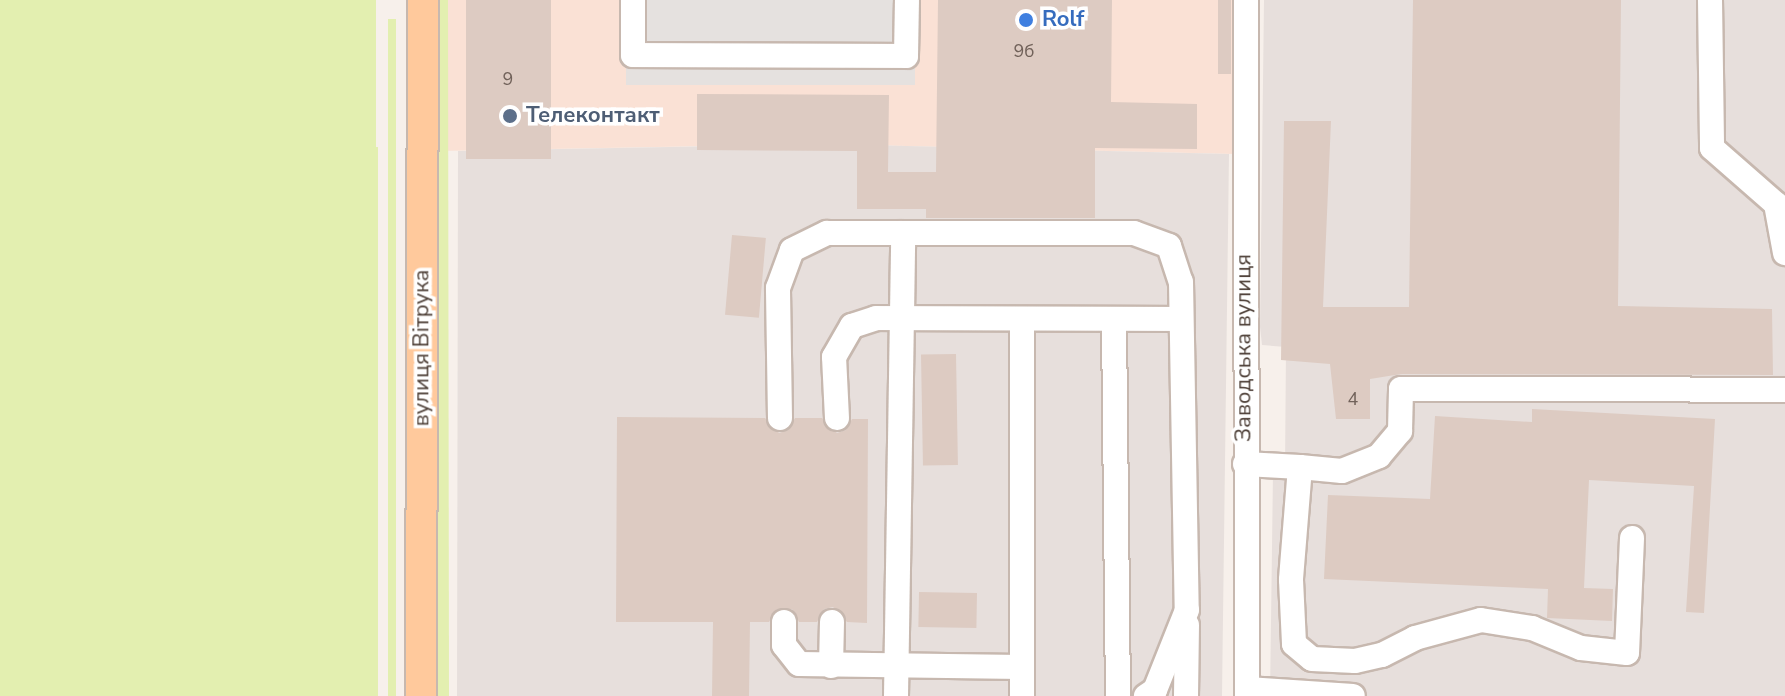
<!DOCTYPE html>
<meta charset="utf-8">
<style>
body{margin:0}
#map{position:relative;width:1785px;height:696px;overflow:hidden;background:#f7f0eb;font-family:"Nunito Sans",sans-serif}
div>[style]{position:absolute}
.commercial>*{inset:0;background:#fae1d5}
.industrial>*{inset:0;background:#e7dfdc}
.green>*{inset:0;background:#e3efb0;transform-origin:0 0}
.parking>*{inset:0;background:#e5e1df;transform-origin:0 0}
.building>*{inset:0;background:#ddcbc2;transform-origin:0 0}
.roads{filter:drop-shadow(2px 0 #c7b8af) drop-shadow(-2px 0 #c7b8af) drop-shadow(0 2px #c7b8af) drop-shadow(0 -2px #c7b8af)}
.minor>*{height:24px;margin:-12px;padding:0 12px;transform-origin:12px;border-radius:12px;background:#fff}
.major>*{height:30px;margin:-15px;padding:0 15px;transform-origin:15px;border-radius:15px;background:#ffc99c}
.dots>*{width:22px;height:22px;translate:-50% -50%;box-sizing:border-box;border:4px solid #fff;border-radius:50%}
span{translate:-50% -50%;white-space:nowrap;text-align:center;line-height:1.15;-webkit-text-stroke:7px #fff;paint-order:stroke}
.number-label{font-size:18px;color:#71625a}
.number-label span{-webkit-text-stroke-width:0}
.shop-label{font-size:22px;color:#366cbe;font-weight:700}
.left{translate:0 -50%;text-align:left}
.service-label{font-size:22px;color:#4e5e75;font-weight:700}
.street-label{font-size:22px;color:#4d3f37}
</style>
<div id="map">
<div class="commercial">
<i style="clip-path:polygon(435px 0,1236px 0,1235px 154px,826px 144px,436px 151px)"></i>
</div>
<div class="industrial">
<i style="clip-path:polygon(1264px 0,1785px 0,1785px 696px,1270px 696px,1273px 472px,1285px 468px,1286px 347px,1262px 345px,1260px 327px)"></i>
<i style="clip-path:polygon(826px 144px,1229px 154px,1222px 696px,457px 696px,458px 151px)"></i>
</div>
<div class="green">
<i style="left:0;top:0;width:376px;height:148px"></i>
<i style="clip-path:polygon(436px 0,448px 0,449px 696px,435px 696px)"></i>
<i style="left:396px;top:19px;width:677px;height:8px;rotate:90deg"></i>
<i style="left:378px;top:147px;width:549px;height:378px;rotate:90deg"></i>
</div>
<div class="parking">
<i style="left:626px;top:0;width:289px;height:85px"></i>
</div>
<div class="building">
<i style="left:466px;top:0;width:85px;height:159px"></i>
<i style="clip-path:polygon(938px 0,1112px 0,1111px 102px,1197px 104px,1197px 149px,1095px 148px,1095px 218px,926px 218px,926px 209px,857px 209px,857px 151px,697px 150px,697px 94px,889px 95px,888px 172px,936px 172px)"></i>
<i style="left:1218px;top:0;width:13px;height:74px"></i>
<i style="clip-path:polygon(1413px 0,1621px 0,1618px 306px,1772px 309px,1773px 375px,1401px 374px,1370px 379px,1370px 419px,1336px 419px,1330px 364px,1281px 360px,1284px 121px,1331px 121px,1323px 307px,1409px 307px)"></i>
<i style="left:732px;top:235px;width:34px;height:80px;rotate:5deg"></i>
<i style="left:956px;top:354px;width:111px;height:35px;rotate:89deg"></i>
<i style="clip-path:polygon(1532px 409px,1715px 419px,1704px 613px,1686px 612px,1694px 486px,1589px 480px,1584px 588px,1613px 589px,1612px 621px,1547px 618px,1548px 589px,1324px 579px,1328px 495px,1430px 499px,1435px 416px,1532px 422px)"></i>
<i style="clip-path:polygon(617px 417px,765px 418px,779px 433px,788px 430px,795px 418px,822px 418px,837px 433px,846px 430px,852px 419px,868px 419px,867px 623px,847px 622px,833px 607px,824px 609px,817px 622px,799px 622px,792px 609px,777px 609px,769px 622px,750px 622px,749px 696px,712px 696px,713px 622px,616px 622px)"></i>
<i style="left:919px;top:592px;width:58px;height:35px;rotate:1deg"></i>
</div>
<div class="roads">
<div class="minor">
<i style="left:633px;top:0;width:55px;rotate:90deg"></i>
<i style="left:633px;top:55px;width:273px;rotate:0.2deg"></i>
<i style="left:906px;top:56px;width:56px;rotate:-89deg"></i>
<i style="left:1246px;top:0;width:696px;rotate:89.92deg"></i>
<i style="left:1710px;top:0;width:148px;rotate:89.2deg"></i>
<i style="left:1712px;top:148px;width:85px;rotate:41.2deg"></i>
<i style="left:1776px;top:204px;width:50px;rotate:79.6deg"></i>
<i style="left:1114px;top:319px;width:377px;rotate:89.4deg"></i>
<i style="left:780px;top:418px;width:130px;rotate:-90.9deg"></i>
<i style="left:778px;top:288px;width:40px;rotate:-69.8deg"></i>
<i style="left:792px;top:250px;width:39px;rotate:-26deg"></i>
<i style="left:827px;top:233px;width:307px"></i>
<i style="left:1134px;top:233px;width:37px;rotate:20deg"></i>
<i style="left:1169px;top:246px;width:38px;rotate:72deg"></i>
<i style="left:1181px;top:282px;width:328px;rotate:89deg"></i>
<i style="left:1187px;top:610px;width:86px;rotate:111.8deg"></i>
<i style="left:1155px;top:690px;width:11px;rotate:146deg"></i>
<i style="left:837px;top:418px;width:61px;rotate:-92.8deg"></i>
<i style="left:834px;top:357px;width:36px;rotate:-60deg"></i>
<i style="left:852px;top:326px;width:25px;rotate:-18deg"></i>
<i style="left:876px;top:318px;width:305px;rotate:0.2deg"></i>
<i style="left:1245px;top:464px;width:55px;rotate:3.1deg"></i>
<i style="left:1300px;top:467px;width:113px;rotate:94.6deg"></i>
<i style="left:1291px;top:580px;width:64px;rotate:87.3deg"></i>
<i style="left:1294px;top:644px;width:23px;rotate:40deg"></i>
<i style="left:1312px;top:659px;width:43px;rotate:2.7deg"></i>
<i style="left:1355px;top:661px;width:28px;rotate:-13deg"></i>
<i style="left:1382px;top:655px;width:37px;rotate:-27deg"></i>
<i style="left:1415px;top:638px;width:68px;rotate:-15.3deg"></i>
<i style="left:1481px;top:620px;width:52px;rotate:8.9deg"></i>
<i style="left:1532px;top:628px;width:53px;rotate:22.2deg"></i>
<i style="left:1581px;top:648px;width:46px;rotate:6.2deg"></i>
<i style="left:1627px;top:653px;width:115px;rotate:-87.5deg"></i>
<i style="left:1300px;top:467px;width:42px;rotate:5.4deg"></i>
<i style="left:1342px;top:471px;width:40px;rotate:-22deg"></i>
<i style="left:1379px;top:456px;width:33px;rotate:-50deg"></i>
<i style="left:1400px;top:431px;width:42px;rotate:-88.6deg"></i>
<i style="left:1401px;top:389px;width:384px;rotate:0.1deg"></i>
<i style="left:784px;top:622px;width:23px;rotate:90deg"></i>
<i style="left:784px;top:645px;width:24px;rotate:52deg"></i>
<i style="left:799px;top:664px;width:223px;rotate:0.8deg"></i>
<i style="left:831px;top:666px;width:44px;rotate:-88.7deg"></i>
<i style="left:1247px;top:689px;width:106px;rotate:3.8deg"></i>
<i style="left:896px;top:696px;width:463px;rotate:-89.1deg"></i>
<i style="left:1022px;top:696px;width:377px;rotate:-90deg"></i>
<i style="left:1186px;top:696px;width:71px;rotate:-89.2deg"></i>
</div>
<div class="major">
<i style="left:421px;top:696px;width:696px;rotate:-89.84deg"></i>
</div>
</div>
<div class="dots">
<i style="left:1026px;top:20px;background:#3f7fe0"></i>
<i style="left:510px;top:116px;background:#5c6f8a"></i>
</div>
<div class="number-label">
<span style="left:1024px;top:51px">9б</span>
<span style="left:508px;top:79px">9</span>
<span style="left:1353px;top:399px">4</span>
</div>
<div class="shop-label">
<span class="left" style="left:1042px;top:20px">Rolf</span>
</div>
<div class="service-label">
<span class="left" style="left:526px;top:116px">Телеконтакт</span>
</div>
<div class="street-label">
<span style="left:422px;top:348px;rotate:-90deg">вулиця Вітрука</span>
<span style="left:1244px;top:348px;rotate:-90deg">Заводська вулиця</span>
</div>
</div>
